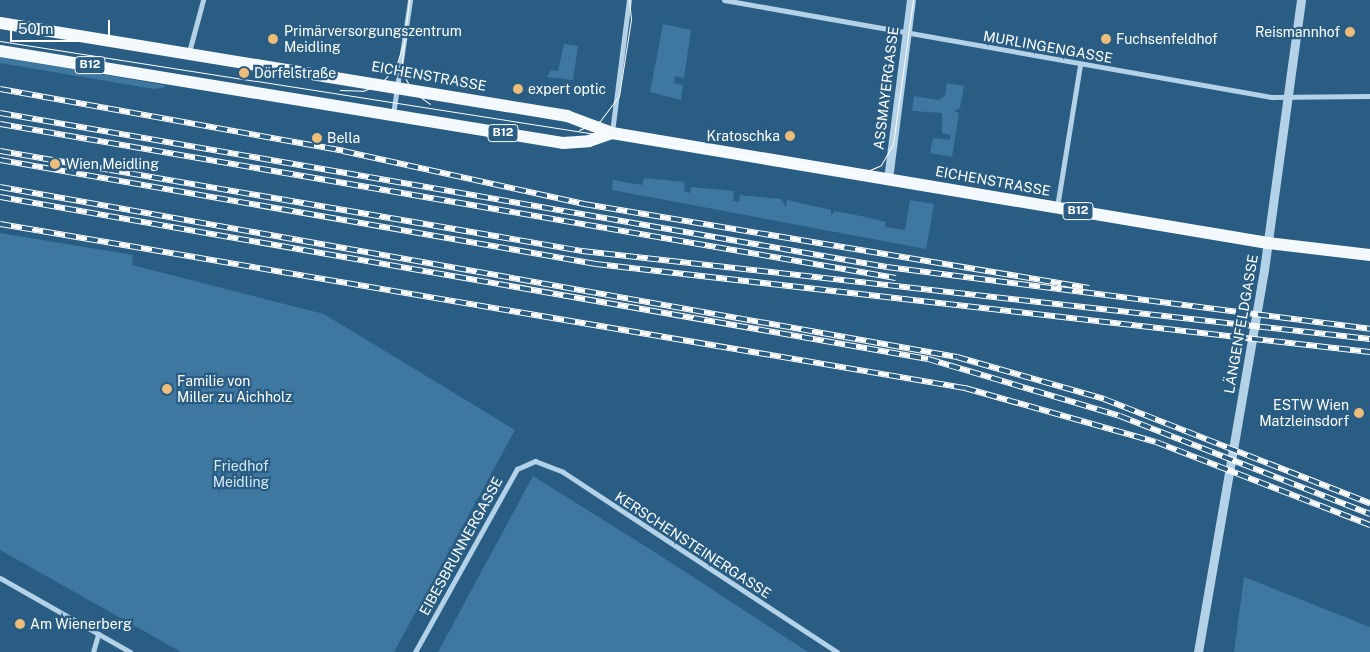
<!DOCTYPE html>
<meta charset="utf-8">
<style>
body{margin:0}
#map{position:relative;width:1370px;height:652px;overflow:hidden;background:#295d84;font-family:"Public Sans",sans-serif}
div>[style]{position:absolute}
.green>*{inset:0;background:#3e77a0}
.minor>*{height:5px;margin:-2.5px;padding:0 2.5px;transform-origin:2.5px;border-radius:2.5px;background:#b3d1e7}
.tertiary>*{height:9px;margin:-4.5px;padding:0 4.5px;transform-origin:4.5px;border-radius:4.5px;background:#b3d1e7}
.primary>*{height:12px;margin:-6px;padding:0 6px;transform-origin:6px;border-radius:6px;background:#f4f9fe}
.tram>*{height:1px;margin:-0.5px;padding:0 0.5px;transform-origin:0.5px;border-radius:0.5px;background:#fff}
.rail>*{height:5.5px;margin-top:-2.75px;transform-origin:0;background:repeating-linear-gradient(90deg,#295d84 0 11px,#fff 0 22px);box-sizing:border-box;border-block:1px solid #fff}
.dots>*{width:14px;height:14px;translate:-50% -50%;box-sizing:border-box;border:2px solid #295d84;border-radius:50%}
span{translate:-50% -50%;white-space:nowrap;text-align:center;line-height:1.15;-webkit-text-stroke:4.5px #295d84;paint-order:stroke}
.shield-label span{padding:1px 4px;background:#295d84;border:1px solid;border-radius:4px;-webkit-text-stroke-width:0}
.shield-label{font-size:12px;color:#fff;font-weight:700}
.poi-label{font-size:14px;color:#fff}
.left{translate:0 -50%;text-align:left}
.right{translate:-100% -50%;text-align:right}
.street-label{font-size:14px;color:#fff}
.park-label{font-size:14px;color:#d6e9f6}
.scale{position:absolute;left:10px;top:20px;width:100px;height:22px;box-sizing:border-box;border:2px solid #fff;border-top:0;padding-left:6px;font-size:15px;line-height:18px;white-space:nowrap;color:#fff;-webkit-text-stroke:4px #295d84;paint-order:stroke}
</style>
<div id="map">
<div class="green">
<i style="clip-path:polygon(663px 24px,691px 30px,684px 78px,675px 76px,674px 83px,683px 85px,681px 100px,650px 92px)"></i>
<i style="clip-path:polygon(564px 44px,578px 46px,573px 80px,547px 77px,551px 70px,558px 71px)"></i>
<i style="clip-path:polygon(0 57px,164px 85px,166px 87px,154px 89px,0 63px)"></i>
<i style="clip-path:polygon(947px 83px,964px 86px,960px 108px,954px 111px,959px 113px,952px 157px,930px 153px,933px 138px,950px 140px,951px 135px,942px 133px,942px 113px,912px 111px,914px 96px,938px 100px,945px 96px)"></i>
<i style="clip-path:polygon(644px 178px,685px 182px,684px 191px,690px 193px,691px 187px,734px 191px,733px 201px,739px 202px,740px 195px,781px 199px,786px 207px,787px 200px,831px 210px,831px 216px,835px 211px,866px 217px,886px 222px,885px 227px,905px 230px,910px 200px,934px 204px,926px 249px,612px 190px,613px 180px,642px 185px)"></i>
<i style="clip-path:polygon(0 233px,133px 255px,132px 265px,324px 314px,515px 430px,394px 652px,181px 652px,0 550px)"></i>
<i style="clip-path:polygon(533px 476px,653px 551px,808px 652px,438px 652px)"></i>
<i style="clip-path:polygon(1244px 577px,1370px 627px,1370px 652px,1234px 652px)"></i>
</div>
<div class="minor">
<i style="left:724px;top:0;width:556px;rotate:10.06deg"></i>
<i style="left:1271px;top:97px;width:99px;rotate:-0.6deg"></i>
<i style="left:189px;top:52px;width:54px;rotate:-74.9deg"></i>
<i style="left:393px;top:114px;width:115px;rotate:-81.5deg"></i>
<i style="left:612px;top:132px;width:133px;rotate:-82.7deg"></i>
<i style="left:1057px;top:207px;width:144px;rotate:-80.8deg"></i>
<i style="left:0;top:578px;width:150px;rotate:29.6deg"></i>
<i style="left:93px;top:652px;width:19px;rotate:-74deg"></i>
<i style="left:415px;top:652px;width:210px;rotate:-60.9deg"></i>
<i style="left:517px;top:469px;width:20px;rotate:-24deg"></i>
<i style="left:535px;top:461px;width:30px;rotate:21deg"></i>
<i style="left:563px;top:472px;width:328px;rotate:33.3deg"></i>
</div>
<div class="tertiary">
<i style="left:888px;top:179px;width:180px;rotate:-82.7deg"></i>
<i style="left:1198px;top:652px;width:388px;rotate:-80.2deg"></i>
<i style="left:1264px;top:270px;width:273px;rotate:-82.2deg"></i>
</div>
<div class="primary">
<i style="left:0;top:23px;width:575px;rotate:9.31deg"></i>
<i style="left:567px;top:116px;width:48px;rotate:20.7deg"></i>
<i style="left:612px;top:133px;width:665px;rotate:9.52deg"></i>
<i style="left:1268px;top:243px;width:103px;rotate:6.7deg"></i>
<i style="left:0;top:51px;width:570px;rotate:9.28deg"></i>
<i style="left:563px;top:143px;width:26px;rotate:-4deg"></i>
<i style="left:589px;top:141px;width:24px;rotate:-19deg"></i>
</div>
<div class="tram">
<i style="left:409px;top:0;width:70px;rotate:96.5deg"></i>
<i style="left:401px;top:70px;width:24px;rotate:62deg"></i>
<i style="left:412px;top:91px;width:22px;rotate:36deg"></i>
<i style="left:0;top:41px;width:868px;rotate:8.88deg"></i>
<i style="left:858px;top:175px;width:25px;rotate:-23deg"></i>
<i style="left:881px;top:165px;width:24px;rotate:-60deg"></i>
<i style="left:893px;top:144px;width:145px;rotate:-82.1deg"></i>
<i style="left:340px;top:90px;width:23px;rotate:2deg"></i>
<i style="left:363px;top:91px;width:20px;rotate:-24deg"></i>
<i style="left:381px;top:83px;width:22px;rotate:-47deg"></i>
<i style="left:396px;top:67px;width:24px;rotate:-73deg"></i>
<i style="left:579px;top:130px;width:23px;rotate:-23deg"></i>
<i style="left:600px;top:121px;width:31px;rotate:-53deg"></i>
<i style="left:619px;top:96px;width:78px;rotate:-81.1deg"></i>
<i style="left:631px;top:19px;width:19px;rotate:-96deg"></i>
</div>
<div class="rail">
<i style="left:0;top:89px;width:349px;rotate:10.2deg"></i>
<i style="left:343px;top:151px;width:247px;rotate:12.4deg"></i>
<i style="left:584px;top:204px;width:512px;rotate:9.44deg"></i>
<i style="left:0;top:113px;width:900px;rotate:9.85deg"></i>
<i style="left:887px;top:267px;width:487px;rotate:7.3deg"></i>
<i style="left:0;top:124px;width:909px;rotate:9.75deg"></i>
<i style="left:0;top:151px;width:591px;rotate:9.75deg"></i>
<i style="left:582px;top:251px;width:793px;rotate:6.37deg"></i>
<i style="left:0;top:160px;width:605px;rotate:9.9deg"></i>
<i style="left:596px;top:264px;width:779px;rotate:6.49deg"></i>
<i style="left:0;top:187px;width:972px;rotate:10.07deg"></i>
<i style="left:957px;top:357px;width:153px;rotate:15.9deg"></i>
<i style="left:1104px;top:399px;width:286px;rotate:21.4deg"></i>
<i style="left:0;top:197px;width:942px;rotate:9.9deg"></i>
<i style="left:928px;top:359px;width:200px;rotate:16.5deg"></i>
<i style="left:1120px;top:416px;width:269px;rotate:21.4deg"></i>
<i style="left:0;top:224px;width:979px;rotate:9.65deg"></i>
<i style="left:965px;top:388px;width:198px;rotate:15.8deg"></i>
<i style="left:1156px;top:442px;width:230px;rotate:21.2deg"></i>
</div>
<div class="dots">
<i style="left:1350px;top:32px;background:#eebd7a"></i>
<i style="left:273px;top:39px;background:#eebd7a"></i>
<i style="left:1106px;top:39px;background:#eebd7a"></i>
<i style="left:244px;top:73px;background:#eebd7a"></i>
<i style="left:518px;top:89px;background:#eebd7a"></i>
<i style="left:790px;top:136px;background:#eebd7a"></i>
<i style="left:317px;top:138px;background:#eebd7a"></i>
<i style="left:55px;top:164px;background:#eebd7a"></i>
<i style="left:167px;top:389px;background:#eebd7a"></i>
<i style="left:1359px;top:413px;background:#eebd7a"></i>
<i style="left:20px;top:624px;background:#eebd7a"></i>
</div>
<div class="shield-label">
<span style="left:90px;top:65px">B12</span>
<span style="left:503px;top:133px">B12</span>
<span style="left:1078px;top:211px">B12</span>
</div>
<div class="poi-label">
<span class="left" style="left:284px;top:39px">Primärversorgungszentrum<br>Meidling</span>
<span class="right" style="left:1340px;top:32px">Reismannhof</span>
<span class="left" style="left:1116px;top:39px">Fuchsenfeldhof</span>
<span class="left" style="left:254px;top:73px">Dörfelstraße</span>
<span class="left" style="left:528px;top:89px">expert optic</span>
<span class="right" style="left:780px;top:136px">Kratoschka</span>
<span class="left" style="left:327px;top:138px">Bella</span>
<span class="left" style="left:66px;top:164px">Wien Meidling</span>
<span class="left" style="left:177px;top:389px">Familie von<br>Miller zu Aichholz</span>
<span class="right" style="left:1349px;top:413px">ESTW Wien<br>Matzleinsdorf</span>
<span class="left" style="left:30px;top:624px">Am Wienerberg</span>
</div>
<div class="street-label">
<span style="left:1048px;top:47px;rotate:10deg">MURLINGENGASSE</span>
<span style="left:429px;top:76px;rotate:10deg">EICHENSTRASSE</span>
<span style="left:886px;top:88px;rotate:-83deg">ASSMAYERGASSE</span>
<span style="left:993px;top:181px;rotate:10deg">EICHENSTRASSE</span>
<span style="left:1241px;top:324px;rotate:-80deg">LÄNGENFELDGASSE</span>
<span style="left:693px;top:545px;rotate:33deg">KERSCHENSTEINERGASSE</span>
<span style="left:461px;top:546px;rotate:-61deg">EIBESBRUNNERGASSE</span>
</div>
<div class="park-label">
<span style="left:241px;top:474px">Friedhof<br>Meidling</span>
</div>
<div class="scale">50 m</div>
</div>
